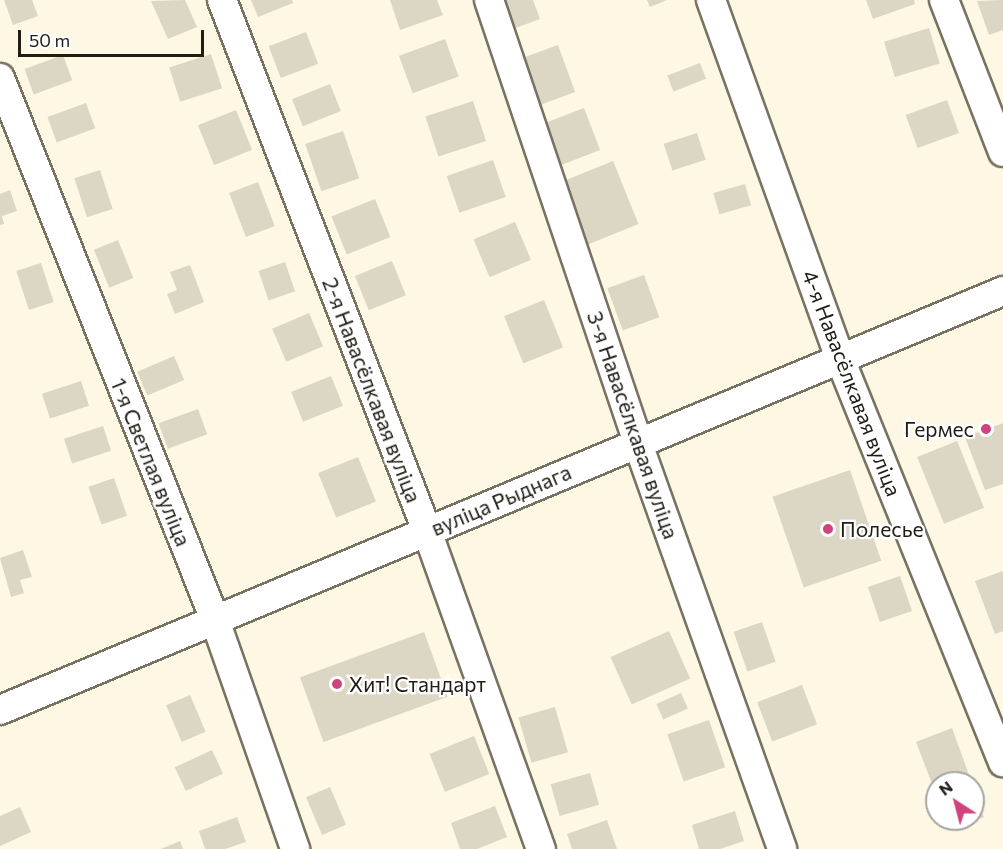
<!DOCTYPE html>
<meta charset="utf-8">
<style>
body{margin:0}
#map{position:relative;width:1003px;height:849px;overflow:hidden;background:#fdf7e4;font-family:Commissioner,sans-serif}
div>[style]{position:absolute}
.building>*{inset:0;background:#dcd6c4;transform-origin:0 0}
.roads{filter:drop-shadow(2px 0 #787262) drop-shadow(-2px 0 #787262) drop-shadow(0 2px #787262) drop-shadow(0 -2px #787262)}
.minor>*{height:28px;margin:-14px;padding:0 14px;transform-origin:14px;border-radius:14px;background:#fff}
.dots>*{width:16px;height:16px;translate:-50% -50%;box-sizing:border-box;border:3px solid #fff;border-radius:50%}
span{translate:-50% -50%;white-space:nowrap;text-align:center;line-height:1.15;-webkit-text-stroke:4.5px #fff;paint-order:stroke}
.street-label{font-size:21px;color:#1f1d16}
.poi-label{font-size:21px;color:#1f1d16}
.right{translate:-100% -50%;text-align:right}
.left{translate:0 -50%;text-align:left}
.north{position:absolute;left:925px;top:771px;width:60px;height:60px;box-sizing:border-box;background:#fff;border:2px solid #a5a5a2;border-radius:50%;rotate:324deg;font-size:16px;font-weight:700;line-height:24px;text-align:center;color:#1f1d16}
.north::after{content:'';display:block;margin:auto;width:21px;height:27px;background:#cf447c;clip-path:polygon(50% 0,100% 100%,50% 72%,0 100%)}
.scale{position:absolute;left:18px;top:30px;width:186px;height:27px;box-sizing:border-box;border:3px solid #1f1d16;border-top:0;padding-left:8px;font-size:18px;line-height:21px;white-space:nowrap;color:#1f1d16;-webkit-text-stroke:4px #fff;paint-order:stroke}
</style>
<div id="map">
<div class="building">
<i style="clip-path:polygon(4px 0,32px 0,38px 16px,13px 25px)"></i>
<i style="clip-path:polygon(185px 0,197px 27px,168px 39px,151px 1px)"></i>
<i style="clip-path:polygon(251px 0,292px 0,293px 3px,258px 17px)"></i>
<i style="clip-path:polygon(390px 0,437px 0,443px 15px,400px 30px)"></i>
<i style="clip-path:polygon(496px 0,533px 0,540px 19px,507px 31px)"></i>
<i style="clip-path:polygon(647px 0,667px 0,650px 7px)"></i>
<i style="clip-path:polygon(866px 0,914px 0,915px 4px,873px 19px)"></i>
<i style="clip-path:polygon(1003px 0,1003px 30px,989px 35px,977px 1px)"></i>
<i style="left:929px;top:28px;width:37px;height:47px;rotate:73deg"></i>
<i style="left:306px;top:32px;width:34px;height:40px;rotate:69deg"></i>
<i style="left:445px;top:39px;width:40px;height:49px;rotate:70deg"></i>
<i style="left:558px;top:45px;width:50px;height:37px;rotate:70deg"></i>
<i style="left:211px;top:54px;width:36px;height:44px;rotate:72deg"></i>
<i style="left:63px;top:55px;width:27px;height:41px;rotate:70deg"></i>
<i style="left:700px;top:63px;width:17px;height:35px;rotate:69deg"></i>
<i style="left:330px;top:84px;width:29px;height:41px;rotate:68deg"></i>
<i style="left:947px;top:100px;width:35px;height:44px;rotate:70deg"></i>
<i style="left:473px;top:101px;width:42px;height:50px;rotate:72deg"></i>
<i style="left:86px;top:103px;width:27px;height:41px;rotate:70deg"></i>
<i style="left:584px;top:108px;width:45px;height:41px;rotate:69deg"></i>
<i style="left:236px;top:110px;width:43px;height:41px;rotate:68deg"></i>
<i style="left:343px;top:131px;width:50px;height:40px;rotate:71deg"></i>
<i style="left:697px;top:133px;width:28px;height:35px;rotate:72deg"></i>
<i style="left:493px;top:160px;width:39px;height:49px;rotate:71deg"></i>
<i style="left:613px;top:161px;width:68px;height:58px;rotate:68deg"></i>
<i style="left:100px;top:170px;width:41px;height:27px;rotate:72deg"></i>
<i style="left:258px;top:182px;width:47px;height:31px;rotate:69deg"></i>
<i style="left:745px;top:184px;width:22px;height:33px;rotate:74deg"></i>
<i style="clip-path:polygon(10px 190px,17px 211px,2px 216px,4px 224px,0 225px,0 194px)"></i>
<i style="left:375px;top:199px;width:41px;height:47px;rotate:68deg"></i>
<i style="left:515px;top:222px;width:41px;height:45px;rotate:67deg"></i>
<i style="left:118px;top:240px;width:41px;height:26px;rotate:68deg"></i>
<i style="left:392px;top:261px;width:37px;height:40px;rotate:68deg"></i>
<i style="left:285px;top:262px;width:31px;height:28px;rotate:71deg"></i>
<i style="left:41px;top:263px;width:41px;height:26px;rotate:72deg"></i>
<i style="clip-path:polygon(190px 265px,204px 302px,175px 314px,167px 294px,177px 290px,170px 272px)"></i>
<i style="left:644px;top:275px;width:45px;height:39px;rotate:70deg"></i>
<i style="left:544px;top:300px;width:51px;height:43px;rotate:68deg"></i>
<i style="left:309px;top:313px;width:36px;height:40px;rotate:67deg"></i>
<i style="left:174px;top:356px;width:26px;height:40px;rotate:67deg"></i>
<i style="left:331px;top:376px;width:32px;height:43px;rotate:68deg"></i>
<i style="left:81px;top:381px;width:26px;height:41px;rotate:72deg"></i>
<i style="left:198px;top:409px;width:27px;height:42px;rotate:70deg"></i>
<i style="clip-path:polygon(1003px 423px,1003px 484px,985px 490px,965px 437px)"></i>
<i style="left:103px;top:426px;width:26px;height:41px;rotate:72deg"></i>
<i style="left:957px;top:441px;width:72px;height:43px;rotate:68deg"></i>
<i style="left:358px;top:457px;width:48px;height:43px;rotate:68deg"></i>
<i style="left:850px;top:470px;width:96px;height:82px;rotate:71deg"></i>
<i style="left:114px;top:478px;width:40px;height:27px;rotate:71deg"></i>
<i style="clip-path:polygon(23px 550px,32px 577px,20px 580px,24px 593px,11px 597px,0 558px)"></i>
<i style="clip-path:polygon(1003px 571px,1003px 631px,995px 634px,975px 581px)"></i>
<i style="left:900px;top:576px;width:37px;height:34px;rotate:71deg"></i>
<i style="left:762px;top:622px;width:42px;height:30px;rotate:71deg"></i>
<i style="left:669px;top:631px;width:52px;height:64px;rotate:66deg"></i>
<i style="left:424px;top:632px;width:69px;height:132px;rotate:70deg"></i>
<i style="left:802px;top:685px;width:42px;height:48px;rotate:69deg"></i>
<i style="left:681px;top:693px;width:17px;height:27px;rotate:66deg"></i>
<i style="left:190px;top:695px;width:40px;height:26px;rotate:67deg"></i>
<i style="left:555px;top:707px;width:47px;height:38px;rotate:74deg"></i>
<i style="left:709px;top:720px;width:50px;height:44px;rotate:71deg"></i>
<i style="clip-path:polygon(952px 728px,972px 783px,937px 783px,937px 797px,916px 742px)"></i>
<i style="left:474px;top:736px;width:41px;height:48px;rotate:68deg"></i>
<i style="left:212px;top:750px;width:26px;height:41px;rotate:65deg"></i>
<i style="left:590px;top:773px;width:33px;height:41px;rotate:74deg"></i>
<i style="left:330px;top:787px;width:41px;height:26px;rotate:67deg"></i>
<i style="clip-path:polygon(973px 787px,984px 817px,949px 830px,945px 819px,973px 819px)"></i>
<i style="clip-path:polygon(495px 806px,507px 837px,477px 849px,460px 849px,451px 823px)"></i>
<i style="clip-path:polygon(20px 807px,31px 832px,0 846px,0 816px)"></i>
<i style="clip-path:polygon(735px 811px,744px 841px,720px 849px,699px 849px,692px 825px)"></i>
<i style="clip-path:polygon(237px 817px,246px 842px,225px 849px,205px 849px,199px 831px)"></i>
<i style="clip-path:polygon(607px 820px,617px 849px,572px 849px,567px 834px)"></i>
<i style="clip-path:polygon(180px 841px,183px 849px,161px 849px)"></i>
</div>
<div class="roads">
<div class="minor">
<i style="left:222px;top:0;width:569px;rotate:68.89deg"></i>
<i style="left:427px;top:531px;width:338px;rotate:70.3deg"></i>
<i style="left:489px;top:0;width:468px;rotate:71.4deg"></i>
<i style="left:638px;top:444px;width:430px;rotate:70.4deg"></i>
<i style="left:711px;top:0;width:381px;rotate:70.2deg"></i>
<i style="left:840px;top:359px;width:435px;rotate:68deg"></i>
<i style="left:944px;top:0;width:163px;rotate:68.8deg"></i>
<i style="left:0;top:78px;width:583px;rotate:68.36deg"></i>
<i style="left:215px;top:620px;width:243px;rotate:70.7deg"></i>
<i style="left:0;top:710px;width:1087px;rotate:-22.67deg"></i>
</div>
</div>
<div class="dots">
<i style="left:986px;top:429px;background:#cf447c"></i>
<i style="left:828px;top:529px;background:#cf447c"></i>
<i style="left:337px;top:684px;background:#cf447c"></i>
</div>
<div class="street-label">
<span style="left:852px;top:383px;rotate:69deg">4-я Навасёлкавая вуліца</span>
<span style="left:372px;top:390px;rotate:69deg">2-я Навасёлкавая вуліца</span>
<span style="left:633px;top:425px;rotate:71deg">3-я Навасёлкавая вуліца</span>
<span style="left:151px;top:462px;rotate:68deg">1-я Светлая вуліца</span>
<span style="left:501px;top:500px;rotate:-23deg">вуліца Рыднага</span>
</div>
<div class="poi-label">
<span class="right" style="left:974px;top:429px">Гермес</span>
<span class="left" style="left:840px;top:529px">Полесье</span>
<span class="left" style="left:349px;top:684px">Хит! Стандарт</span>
</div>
<div class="north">N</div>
<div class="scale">50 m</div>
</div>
